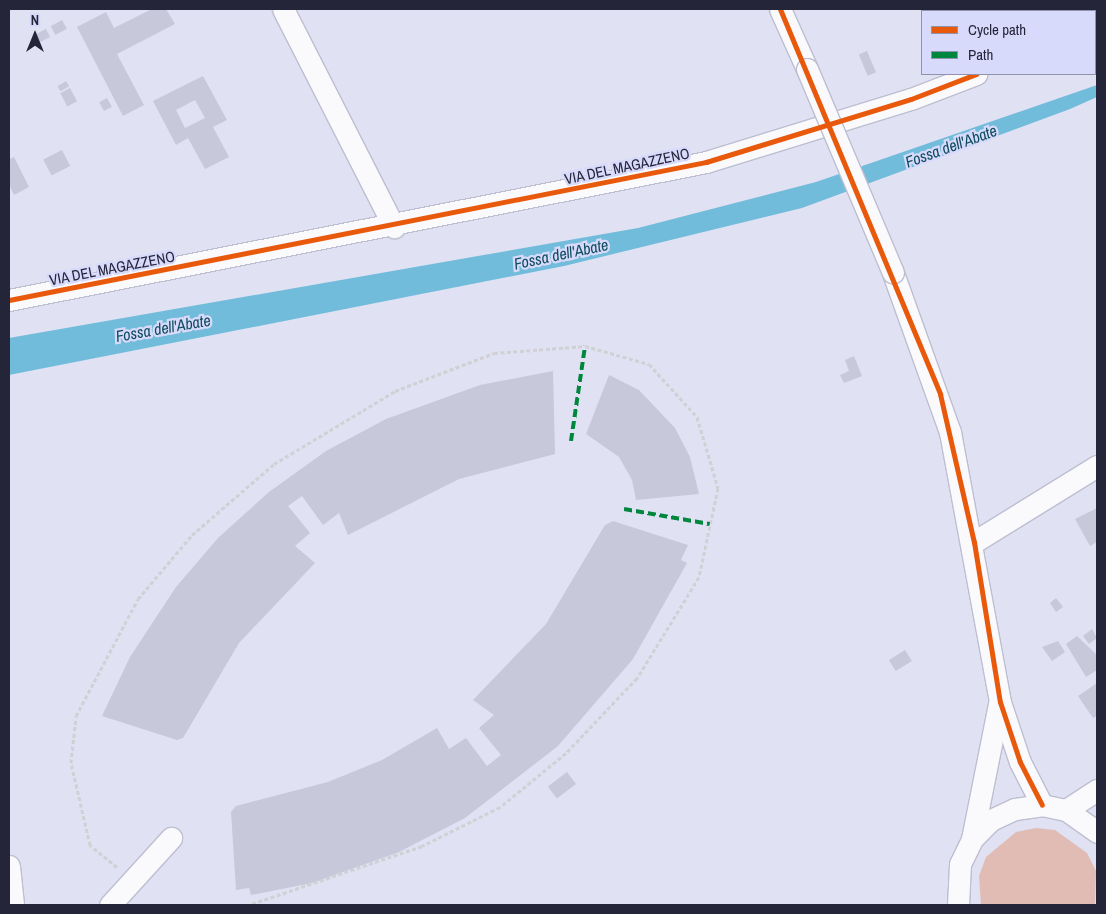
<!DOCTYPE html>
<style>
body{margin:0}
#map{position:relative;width:1106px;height:914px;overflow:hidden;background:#e0e1f3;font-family:"Archivo Narrow",sans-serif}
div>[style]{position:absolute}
.green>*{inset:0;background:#e0bcb5}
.water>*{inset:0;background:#71bcda}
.building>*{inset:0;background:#c7c8da;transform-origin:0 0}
.path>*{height:3px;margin-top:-1.5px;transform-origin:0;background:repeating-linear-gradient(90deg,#d0d0d5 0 4px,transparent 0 6.5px)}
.roads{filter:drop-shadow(1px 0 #bdbed0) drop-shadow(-1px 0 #bdbed0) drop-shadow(0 1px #bdbed0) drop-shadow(0 -1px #bdbed0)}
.minor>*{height:21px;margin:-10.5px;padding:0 10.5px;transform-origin:10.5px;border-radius:10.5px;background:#fafafd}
.bridges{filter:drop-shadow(1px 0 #bdbed0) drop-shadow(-1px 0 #bdbed0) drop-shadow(0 1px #bdbed0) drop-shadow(0 -1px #bdbed0)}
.minor-bridge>*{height:21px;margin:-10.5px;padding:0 10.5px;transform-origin:10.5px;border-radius:10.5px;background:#fafafd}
.quiet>*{height:4px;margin-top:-2px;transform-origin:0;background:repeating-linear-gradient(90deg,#00873e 0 8px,transparent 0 12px)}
.cycleway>*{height:5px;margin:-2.5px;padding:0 2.5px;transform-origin:2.5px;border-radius:2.5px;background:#e8590c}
span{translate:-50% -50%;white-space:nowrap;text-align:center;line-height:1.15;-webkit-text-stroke:4.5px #d8dafb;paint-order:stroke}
.street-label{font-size:15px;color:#25253a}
.water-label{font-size:16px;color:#0e4c5e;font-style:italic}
.frame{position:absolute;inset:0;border:10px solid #25253a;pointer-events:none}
.legend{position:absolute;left:921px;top:10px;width:175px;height:65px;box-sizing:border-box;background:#d8dafb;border:1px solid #9092ae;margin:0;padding:6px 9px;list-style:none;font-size:15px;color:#25253a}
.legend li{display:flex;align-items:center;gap:10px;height:25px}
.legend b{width:25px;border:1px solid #9092ae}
.north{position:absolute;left:10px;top:10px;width:50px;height:50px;-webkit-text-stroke:4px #d8dafb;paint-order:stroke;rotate:0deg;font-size:14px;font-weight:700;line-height:20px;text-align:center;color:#25253a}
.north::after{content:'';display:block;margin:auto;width:18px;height:22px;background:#25253a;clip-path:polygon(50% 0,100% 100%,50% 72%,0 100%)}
</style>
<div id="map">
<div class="green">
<i style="clip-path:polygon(1036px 828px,1055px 830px,1087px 853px,1096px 871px,1095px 905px,981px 905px,979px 876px,986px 857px,1016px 832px)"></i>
</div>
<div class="water">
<i style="clip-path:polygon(1097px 85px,1097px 97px,1070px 109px,802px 208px,564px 266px,9px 375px,9px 338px,638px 228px,816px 182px)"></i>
</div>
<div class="building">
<i style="clip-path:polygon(152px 9px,166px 9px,175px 24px,117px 54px,144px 105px,123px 116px,77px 27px,106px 12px,114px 28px)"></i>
<i style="left:62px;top:20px;width:10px;height:13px;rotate:61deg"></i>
<i style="left:46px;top:29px;width:9px;height:11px;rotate:63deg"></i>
<i style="left:867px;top:51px;width:23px;height:9px;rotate:67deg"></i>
<i style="clip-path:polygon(evenodd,203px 76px,227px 120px,213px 127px,229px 157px,205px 169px,188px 138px,176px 145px,153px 101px,203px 76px,195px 100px,205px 118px,185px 128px,176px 110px,195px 100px)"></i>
<i style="left:66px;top:81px;width:6px;height:10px;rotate:59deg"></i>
<i style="left:70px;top:88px;width:15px;height:11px;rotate:62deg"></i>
<i style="left:107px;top:98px;width:10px;height:9px;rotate:61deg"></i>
<i style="left:62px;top:150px;width:18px;height:21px;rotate:63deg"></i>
<i style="clip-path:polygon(14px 157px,29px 187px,14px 195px,9px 184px,9px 159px)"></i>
<i style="clip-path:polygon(854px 356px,862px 376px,844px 383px,840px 375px,849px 371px,845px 360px)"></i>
<i style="clip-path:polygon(553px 371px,555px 454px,459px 479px,348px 535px,339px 513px,323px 525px,302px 496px,288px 506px,310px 533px,295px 546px,315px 563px,239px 643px,183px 738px,177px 740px,102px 716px,130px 657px,176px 587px,218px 538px,269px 492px,326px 451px,386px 419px,480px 385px)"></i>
<i style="clip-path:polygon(609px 375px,639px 390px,675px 428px,690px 457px,699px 494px,636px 500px,632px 480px,619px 457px,586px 434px)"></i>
<i style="clip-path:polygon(1097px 508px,1097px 542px,1090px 546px,1075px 519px)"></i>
<i style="clip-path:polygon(613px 521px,688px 545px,681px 560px,687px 563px,633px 659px,558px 746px,465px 818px,399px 852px,312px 883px,251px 895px,249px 888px,236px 890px,231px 812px,236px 806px,328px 782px,382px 760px,437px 728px,449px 749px,466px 738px,487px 766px,501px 755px,479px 728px,494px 715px,473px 700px,546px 624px,605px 525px)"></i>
<i style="clip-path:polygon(1056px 598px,1063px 607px,1056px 612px,1050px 603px)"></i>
<i style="clip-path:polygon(1092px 629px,1097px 638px,1089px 644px,1083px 636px)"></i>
<i style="clip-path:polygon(1077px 636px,1097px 655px,1097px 670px,1086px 677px,1066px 644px)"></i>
<i style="clip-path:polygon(1058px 641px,1065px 652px,1052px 661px,1042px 647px)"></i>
<i style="left:905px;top:650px;width:13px;height:19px;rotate:58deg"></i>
<i style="clip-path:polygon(1097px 683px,1097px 716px,1093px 718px,1078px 696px)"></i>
<i style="left:567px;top:772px;width:15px;height:24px;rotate:53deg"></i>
</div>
<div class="path">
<i style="left:117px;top:867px;width:35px;rotate:-141deg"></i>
<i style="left:90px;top:845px;width:84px;rotate:-103deg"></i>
<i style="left:71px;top:763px;width:47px;rotate:-83.9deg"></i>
<i style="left:76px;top:716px;width:132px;rotate:-62.1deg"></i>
<i style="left:138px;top:599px;width:84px;rotate:-49.8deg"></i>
<i style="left:192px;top:535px;width:108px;rotate:-40.9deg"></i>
<i style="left:274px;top:464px;width:141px;rotate:-31.1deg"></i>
<i style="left:395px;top:391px;width:106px;rotate:-21deg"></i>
<i style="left:494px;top:353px;width:91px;rotate:-4.4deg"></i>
<i style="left:585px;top:346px;width:66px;rotate:15.7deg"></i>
<i style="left:649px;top:364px;width:72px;rotate:47.8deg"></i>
<i style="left:697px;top:417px;width:74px;rotate:73.5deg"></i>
<i style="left:718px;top:488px;width:91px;rotate:102.1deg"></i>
<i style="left:699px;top:577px;width:119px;rotate:121.5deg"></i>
<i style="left:637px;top:678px;width:103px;rotate:133.4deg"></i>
<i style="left:566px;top:753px;width:85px;rotate:140.7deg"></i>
<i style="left:500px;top:807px;width:87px;rotate:153.4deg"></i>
<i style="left:422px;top:846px;width:183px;rotate:161.2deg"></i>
</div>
<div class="roads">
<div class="minor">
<i style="left:283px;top:9px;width:245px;rotate:63deg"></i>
<i style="left:780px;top:9px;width:66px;rotate:65.8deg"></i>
<i style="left:1095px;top:28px;width:2px;rotate:-27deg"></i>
<i style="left:893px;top:273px;width:169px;rotate:70.3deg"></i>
<i style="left:950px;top:432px;width:275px;rotate:79.5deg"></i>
<i style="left:1000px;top:702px;width:63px;rotate:71.6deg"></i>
<i style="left:1020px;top:762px;width:48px;rotate:62.9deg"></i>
<i style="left:9px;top:300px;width:711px;rotate:-11.2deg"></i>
<i style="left:706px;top:162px;width:214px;rotate:-17.1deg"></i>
<i style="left:911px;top:99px;width:70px;rotate:-21deg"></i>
<i style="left:974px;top:542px;width:145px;rotate:-31.7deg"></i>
<i style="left:1066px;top:810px;width:37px;rotate:-33deg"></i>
<i style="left:972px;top:839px;width:138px;rotate:-78.7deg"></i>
<i style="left:9px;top:866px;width:39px;rotate:84deg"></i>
<i style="left:110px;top:905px;width:91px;rotate:-47.7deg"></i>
<i style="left:958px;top:905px;width:41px;rotate:-87.2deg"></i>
<i style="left:960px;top:864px;width:28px;rotate:-64deg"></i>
<i style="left:972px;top:839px;width:27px;rotate:-45deg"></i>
<i style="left:991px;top:820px;width:26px;rotate:-25deg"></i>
<i style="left:1015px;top:809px;width:27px;rotate:-8deg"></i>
<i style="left:1042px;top:805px;width:25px;rotate:12deg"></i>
<i style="left:1066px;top:810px;width:38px;rotate:35deg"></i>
</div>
</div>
<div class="bridges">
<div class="minor-bridge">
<i style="left:807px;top:69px;width:221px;rotate:67.1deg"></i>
</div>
</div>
<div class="quiet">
<i style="left:571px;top:441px;width:96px;rotate:-81.6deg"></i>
<i style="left:624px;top:509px;width:87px;rotate:9.9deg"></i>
</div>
<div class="cycleway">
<i style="left:780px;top:9px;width:417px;rotate:67.4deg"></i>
<i style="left:940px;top:394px;width:152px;rotate:77.1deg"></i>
<i style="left:974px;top:542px;width:162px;rotate:80.8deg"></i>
<i style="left:1000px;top:702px;width:63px;rotate:71.6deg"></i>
<i style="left:1020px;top:762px;width:48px;rotate:62.9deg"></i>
<i style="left:9px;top:300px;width:711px;rotate:-11.2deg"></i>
<i style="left:706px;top:162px;width:214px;rotate:-17.1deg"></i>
<i style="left:911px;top:99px;width:70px;rotate:-21deg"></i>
</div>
<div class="street-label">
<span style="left:627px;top:166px;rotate:-12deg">VIA DEL MAGAZZENO</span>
<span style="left:112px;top:268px;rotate:-11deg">VIA DEL MAGAZZENO</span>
</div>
<div class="water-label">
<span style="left:951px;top:146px;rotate:-20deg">Fossa dell'Abate</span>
<span style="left:561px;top:254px;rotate:-12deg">Fossa dell'Abate</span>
<span style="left:163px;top:328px;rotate:-10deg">Fossa dell'Abate</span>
</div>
<div class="frame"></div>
<ul class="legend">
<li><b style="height:6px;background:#e8590c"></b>Cycle path</li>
<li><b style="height:6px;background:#00873e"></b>Path</li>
</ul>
<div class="north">N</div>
</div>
